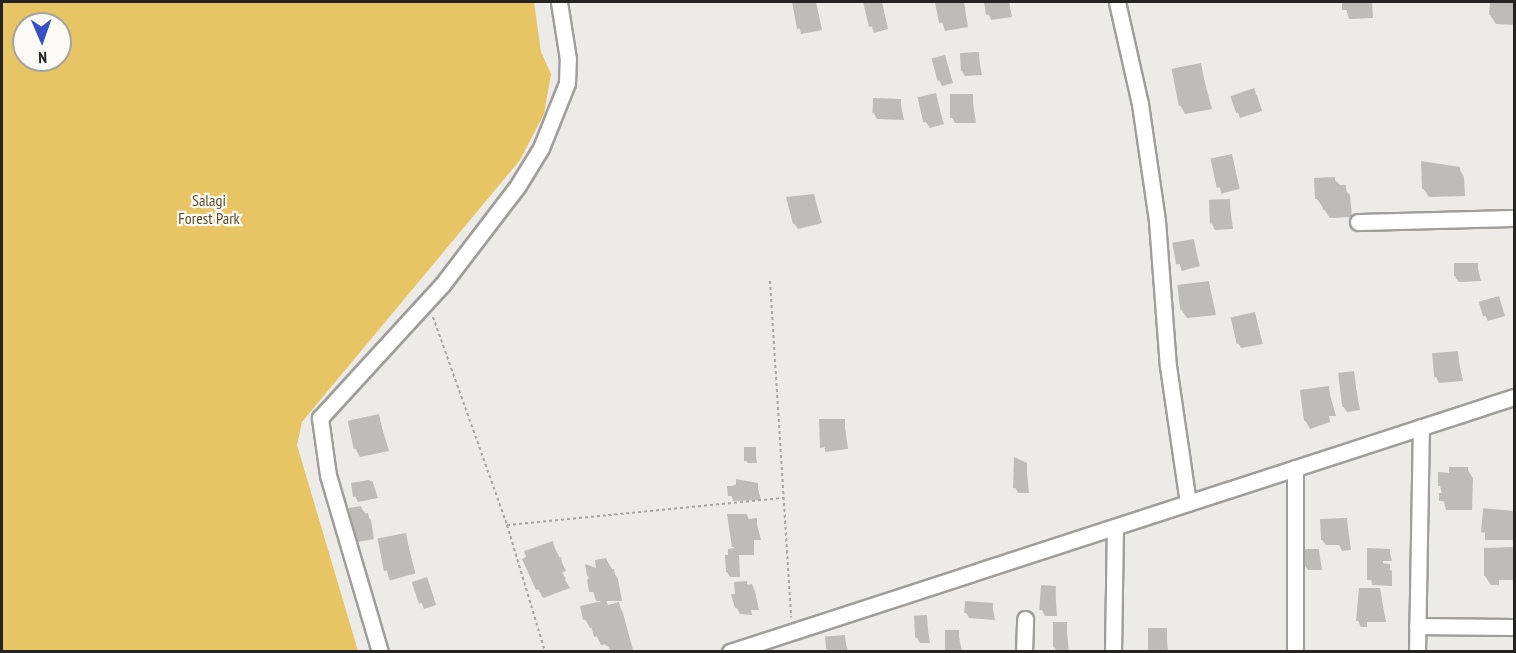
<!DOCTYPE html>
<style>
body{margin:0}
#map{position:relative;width:1516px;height:653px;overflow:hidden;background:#edebe7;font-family:"PT Sans Narrow",sans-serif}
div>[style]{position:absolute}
.green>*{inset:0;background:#e7c464}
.shadow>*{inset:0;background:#0003;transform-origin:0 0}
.building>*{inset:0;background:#bdbcb8;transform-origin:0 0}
.path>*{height:2px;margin-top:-1px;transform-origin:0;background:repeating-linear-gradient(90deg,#a7a5a2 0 3px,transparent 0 6px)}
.roads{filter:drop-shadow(2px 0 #9f9e9a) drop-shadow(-2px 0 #9f9e9a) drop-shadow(0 2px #9f9e9a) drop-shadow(0 -2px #9f9e9a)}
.minor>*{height:15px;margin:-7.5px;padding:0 7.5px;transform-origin:7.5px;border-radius:7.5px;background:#fff}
span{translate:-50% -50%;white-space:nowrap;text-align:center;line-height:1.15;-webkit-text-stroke:4.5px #faf9f4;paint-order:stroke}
.park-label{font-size:16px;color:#5b4c23}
.frame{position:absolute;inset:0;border:3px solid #242322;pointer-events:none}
.north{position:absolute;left:12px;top:12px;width:60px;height:60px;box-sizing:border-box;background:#faf9f4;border:2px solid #a4a3a0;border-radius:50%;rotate:178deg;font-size:16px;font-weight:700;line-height:24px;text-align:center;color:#242322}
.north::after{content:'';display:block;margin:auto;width:21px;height:27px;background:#3651c3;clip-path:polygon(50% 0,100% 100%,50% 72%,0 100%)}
</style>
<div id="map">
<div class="green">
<i style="clip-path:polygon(evenodd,2px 2px,534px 2px,541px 52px,551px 74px,544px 114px,520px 160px,302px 422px,297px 445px,358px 651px,2px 651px,2px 2px,24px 24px,60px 24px,60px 60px,24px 60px,24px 24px)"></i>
</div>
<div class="shadow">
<i style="clip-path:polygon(793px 2px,816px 2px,822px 30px,801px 34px)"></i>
<i style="clip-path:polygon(864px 2px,882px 2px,888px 29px,874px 33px)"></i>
<i style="clip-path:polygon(936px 2px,964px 2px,968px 27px,945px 31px)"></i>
<i style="clip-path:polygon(985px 2px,1009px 2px,1012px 17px,991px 20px)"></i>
<i style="clip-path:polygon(1344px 2px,1372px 2px,1373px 18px,1349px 19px)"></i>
<i style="clip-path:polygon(1491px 2px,1514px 2px,1514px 25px,1496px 24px,1490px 15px)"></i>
<i style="clip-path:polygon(978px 54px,982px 75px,965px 76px,962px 71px)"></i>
<i style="clip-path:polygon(945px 56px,953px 83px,942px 86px,939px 80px)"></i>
<i style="clip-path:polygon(1200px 65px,1212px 109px,1185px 114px,1180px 105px)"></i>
<i style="clip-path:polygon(935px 95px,944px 124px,930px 128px,926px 122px)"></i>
<i style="clip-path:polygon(1257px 95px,1262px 111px,1240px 118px,1232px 97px)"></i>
<i style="clip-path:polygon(972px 96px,976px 123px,955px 123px,952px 117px)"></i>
<i style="clip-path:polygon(900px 100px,904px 120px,877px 119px,874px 113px)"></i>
<i style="left:1231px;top:156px;width:34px;height:19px;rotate:75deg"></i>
<i style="clip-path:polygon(1459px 168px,1464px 177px,1465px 196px,1429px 197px,1423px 188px)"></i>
<i style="clip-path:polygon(1334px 179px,1350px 195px,1352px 217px,1330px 218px,1317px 199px)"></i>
<i style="clip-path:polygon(813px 195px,822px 223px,798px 229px,794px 223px)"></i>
<i style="clip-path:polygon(1229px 200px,1233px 229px,1215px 230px,1212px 224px)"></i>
<i style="left:1193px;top:240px;width:27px;height:19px;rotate:75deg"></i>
<i style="clip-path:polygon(1477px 265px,1481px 281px,1459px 282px,1455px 277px)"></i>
<i style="clip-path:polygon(1209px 283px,1216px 315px,1187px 318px,1181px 309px)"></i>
<i style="clip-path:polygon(1501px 304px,1505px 316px,1488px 321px,1485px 315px)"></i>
<i style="clip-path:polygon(1254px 314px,1263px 344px,1241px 348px,1238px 343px)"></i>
<i style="clip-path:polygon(1457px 353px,1463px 381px,1439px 383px,1436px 377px)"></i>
<i style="clip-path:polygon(1353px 373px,1360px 410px,1347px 412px,1343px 406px)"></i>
<i style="clip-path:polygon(1328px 388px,1336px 416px,1329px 416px,1330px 422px,1310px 429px,1305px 420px)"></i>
<i style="clip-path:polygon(378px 415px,389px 451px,360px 457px,355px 448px)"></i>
<i style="left:844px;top:420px;width:29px;height:23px;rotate:82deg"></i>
<i style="clip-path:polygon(755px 448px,757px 463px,748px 463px,746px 461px)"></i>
<i style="clip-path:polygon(1026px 464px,1029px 493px,1018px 493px,1015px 487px)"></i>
<i style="clip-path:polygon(1467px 469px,1473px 478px,1472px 510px,1446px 510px,1440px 486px,1451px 474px)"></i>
<i style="clip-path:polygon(745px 481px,757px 485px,761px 500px,733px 501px,729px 487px)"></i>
<i style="clip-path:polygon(373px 483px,378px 498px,358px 502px,355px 496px)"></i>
<i style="clip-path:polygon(361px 508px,371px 520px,374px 539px,352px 543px,352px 520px)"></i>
<i style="left:1485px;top:513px;width:29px;height:27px"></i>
<i style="clip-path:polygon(747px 515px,749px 520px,756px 520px,761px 540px,754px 540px,754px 555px,739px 555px,740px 577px,730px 577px,727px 572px,735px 550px,733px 546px)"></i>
<i style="clip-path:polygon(1347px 520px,1351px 550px,1342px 551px,1339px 545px,1326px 545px,1322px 540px)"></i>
<i style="left:405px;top:534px;width:41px;height:27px;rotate:75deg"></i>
<i style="clip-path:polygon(552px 542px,566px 571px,561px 573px,570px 588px,543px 598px,538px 589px)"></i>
<i style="clip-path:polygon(1485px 549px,1514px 549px,1514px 580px,1499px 580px,1499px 585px,1491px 585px,1485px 576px)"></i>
<i style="clip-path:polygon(1368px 550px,1389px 550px,1392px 561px,1383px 561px,1383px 565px,1392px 571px,1392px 586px,1372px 585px)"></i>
<i style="clip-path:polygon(1319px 551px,1322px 570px,1308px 570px,1304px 564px)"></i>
<i style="clip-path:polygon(606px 559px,618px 579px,622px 601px,605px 601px,608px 606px,618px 604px,623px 613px,633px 650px,611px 652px,607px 644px,601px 645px,593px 628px,590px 628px,585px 619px,604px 601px,596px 601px,588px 575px)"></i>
<i style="clip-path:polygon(414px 583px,429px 584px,436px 605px,424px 609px)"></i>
<i style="clip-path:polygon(736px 584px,752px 585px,755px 591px,759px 610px,751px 610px,752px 615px,740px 614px,737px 608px)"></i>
<i style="clip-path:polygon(1055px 587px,1057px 616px,1045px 616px,1042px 610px)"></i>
<i style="clip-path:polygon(1360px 589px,1380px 589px,1386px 622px,1367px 622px,1367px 627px,1361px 627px,1358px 621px)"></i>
<i style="clip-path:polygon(992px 604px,995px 620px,969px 618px,966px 612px)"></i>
<i style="clip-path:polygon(926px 617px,930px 643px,920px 643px,917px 638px)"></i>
<i style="clip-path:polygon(1066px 624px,1069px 652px,1057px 652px,1054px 647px)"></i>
<i style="clip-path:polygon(1166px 629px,1168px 652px,1149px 652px)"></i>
<i style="clip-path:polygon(958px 632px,962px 652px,947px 652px)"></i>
<i style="clip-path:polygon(844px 636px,848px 652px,829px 652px,827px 648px)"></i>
</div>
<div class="building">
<i style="clip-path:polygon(792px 2px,815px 2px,820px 24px,797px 29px)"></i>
<i style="clip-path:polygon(863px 2px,881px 2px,886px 23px,869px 27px)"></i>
<i style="clip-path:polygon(935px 2px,961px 2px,964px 18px,939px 23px)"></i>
<i style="clip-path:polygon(984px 2px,1009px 2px,1010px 11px,986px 15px)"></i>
<i style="left:1342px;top:2px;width:26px;height:8px"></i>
<i style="clip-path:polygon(1490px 2px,1514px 2px,1514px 17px,1489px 15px)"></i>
<i style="left:979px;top:52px;width:18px;height:19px;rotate:87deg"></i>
<i style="left:945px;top:55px;width:23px;height:14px;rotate:75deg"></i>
<i style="left:1201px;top:63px;width:38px;height:30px;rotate:79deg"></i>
<i style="left:1254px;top:88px;width:18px;height:25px;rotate:71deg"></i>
<i style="left:936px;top:93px;width:26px;height:19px;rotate:77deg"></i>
<i style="left:950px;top:94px;width:23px;height:24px"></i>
<i style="left:873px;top:98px;width:28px;height:15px;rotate:2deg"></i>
<i style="left:1232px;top:154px;width:30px;height:22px;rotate:78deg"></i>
<i style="clip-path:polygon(1421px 161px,1460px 167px,1461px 187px,1422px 189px)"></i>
<i style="clip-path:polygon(1335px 177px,1335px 185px,1346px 185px,1347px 208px,1323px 210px,1322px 199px,1315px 199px,1314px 178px)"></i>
<i style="clip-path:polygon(814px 194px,820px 217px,793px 224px,786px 197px)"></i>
<i style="left:1230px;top:199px;width:24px;height:21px;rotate:88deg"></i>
<i style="left:1194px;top:239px;width:22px;height:22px;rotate:80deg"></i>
<i style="left:1478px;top:263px;width:13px;height:24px;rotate:90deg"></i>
<i style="left:1209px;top:281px;width:25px;height:32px;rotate:83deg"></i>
<i style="left:1499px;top:296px;width:15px;height:21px;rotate:74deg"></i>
<i style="left:1255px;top:312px;width:27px;height:25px;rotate:77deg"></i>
<i style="left:1458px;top:351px;width:24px;height:26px;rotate:85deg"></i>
<i style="left:1354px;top:371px;width:34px;height:16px;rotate:83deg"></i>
<i style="clip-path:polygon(1329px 386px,1331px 407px,1325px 408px,1326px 413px,1313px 415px,1314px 420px,1304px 421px,1300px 390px)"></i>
<i style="left:379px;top:414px;width:29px;height:32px;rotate:78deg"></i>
<i style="clip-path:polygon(819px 419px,845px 419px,845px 443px,820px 448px)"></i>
<i style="left:744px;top:447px;width:12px;height:14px"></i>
<i style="clip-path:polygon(1014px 457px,1027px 463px,1027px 488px,1013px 488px)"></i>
<i style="clip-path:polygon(1449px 467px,1468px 467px,1468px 502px,1439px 501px,1439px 493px,1446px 493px,1446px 486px,1438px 486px,1438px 472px,1449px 473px)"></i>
<i style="clip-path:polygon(736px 479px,758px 483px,758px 495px,728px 496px,727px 486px,736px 486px)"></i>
<i style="clip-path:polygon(369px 480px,373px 482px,375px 493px,353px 497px,351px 483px)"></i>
<i style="clip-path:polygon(361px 506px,363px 514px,368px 513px,372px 534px,348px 538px,345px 519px,351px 519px,349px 508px)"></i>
<i style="left:1514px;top:511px;width:24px;height:31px;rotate:95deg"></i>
<i style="clip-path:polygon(727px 514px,747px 514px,748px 519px,757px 518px,757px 531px,750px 531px,750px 546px,732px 547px)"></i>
<i style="clip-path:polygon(1347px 518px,1348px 545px,1338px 545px,1338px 540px,1321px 540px,1320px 519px)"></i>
<i style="left:406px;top:533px;width:33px;height:29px;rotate:79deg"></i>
<i style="clip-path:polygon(553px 541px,555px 560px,561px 557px,562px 562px,557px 564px,566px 579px,536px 590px,522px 559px,526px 557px,524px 551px)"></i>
<i style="clip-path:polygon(1514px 547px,1513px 571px,1495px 571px,1495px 576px,1484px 576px,1484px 548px)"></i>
<i style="clip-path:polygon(736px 548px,737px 571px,726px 572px,725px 555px,728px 555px,728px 549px)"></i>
<i style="clip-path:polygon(1367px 548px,1390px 549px,1390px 556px,1381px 556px,1381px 563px,1390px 564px,1390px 580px,1367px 580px)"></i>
<i style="left:1303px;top:549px;width:16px;height:16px"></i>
<i style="clip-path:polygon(606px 558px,609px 570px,614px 569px,618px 592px,589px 592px,587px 580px,591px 575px,587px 576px,585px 564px,596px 568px,595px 560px)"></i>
<i style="left:427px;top:577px;width:23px;height:16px;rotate:72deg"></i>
<i style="clip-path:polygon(747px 581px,747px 585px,752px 584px,757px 604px,743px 611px,742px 608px,735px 608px,731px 594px,735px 594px,734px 582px)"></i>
<i style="left:1041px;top:585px;width:15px;height:25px;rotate:4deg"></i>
<i style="clip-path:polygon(1359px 588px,1380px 588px,1383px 617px,1364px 617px,1364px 621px,1356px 621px)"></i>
<i style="clip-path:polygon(606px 600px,608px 605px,619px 602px,629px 641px,606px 646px,603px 635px,594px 637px,589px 619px,583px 620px,580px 606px)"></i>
<i style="left:965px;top:601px;width:28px;height:12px;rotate:4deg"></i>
<i style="left:927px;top:615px;width:22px;height:13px;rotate:87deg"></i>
<i style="left:1053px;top:622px;width:14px;height:25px"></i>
<i style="left:1148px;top:628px;width:19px;height:24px"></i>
<i style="left:959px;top:630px;width:22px;height:14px;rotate:90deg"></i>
<i style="left:845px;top:635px;width:13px;height:20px;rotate:86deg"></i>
</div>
<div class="path">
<i style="left:770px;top:281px;width:337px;rotate:86.4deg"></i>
<i style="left:433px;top:317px;width:221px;rotate:70.4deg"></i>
<i style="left:507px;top:525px;width:133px;rotate:73.3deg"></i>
<i style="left:507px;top:525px;width:278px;rotate:-5.6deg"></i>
</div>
<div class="roads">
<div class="minor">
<i style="left:1117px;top:2px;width:105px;rotate:77.3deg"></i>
<i style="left:1140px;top:104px;width:118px;rotate:81.7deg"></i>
<i style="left:1157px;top:221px;width:145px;rotate:85.7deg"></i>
<i style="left:1168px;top:366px;width:138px;rotate:81.7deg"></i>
<i style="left:1358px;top:222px;width:156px;rotate:-1.5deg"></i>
<i style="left:1417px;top:626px;width:97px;rotate:0.6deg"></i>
<i style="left:380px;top:652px;width:184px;rotate:-106.4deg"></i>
<i style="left:328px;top:475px;width:58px;rotate:-98deg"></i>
<i style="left:320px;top:418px;width:180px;rotate:-47.5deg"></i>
<i style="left:442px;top:285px;width:123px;rotate:-52.6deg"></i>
<i style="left:517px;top:187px;width:46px;rotate:-58.4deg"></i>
<i style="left:541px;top:148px;width:70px;rotate:-68.2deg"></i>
<i style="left:567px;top:83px;width:24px;rotate:-88deg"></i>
<i style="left:568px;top:59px;width:58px;rotate:-99deg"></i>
<i style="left:730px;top:652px;width:824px;rotate:-18.02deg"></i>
<i style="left:1024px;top:652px;width:33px;rotate:-88deg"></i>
<i style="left:1113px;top:652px;width:125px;rotate:-89.1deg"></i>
<i style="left:1295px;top:652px;width:184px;rotate:-90deg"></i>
<i style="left:1417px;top:652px;width:225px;rotate:-89deg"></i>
</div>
</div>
<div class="park-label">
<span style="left:209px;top:209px">Salagi<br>Forest Park</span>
</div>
<div class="frame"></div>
<div class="north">N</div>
</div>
